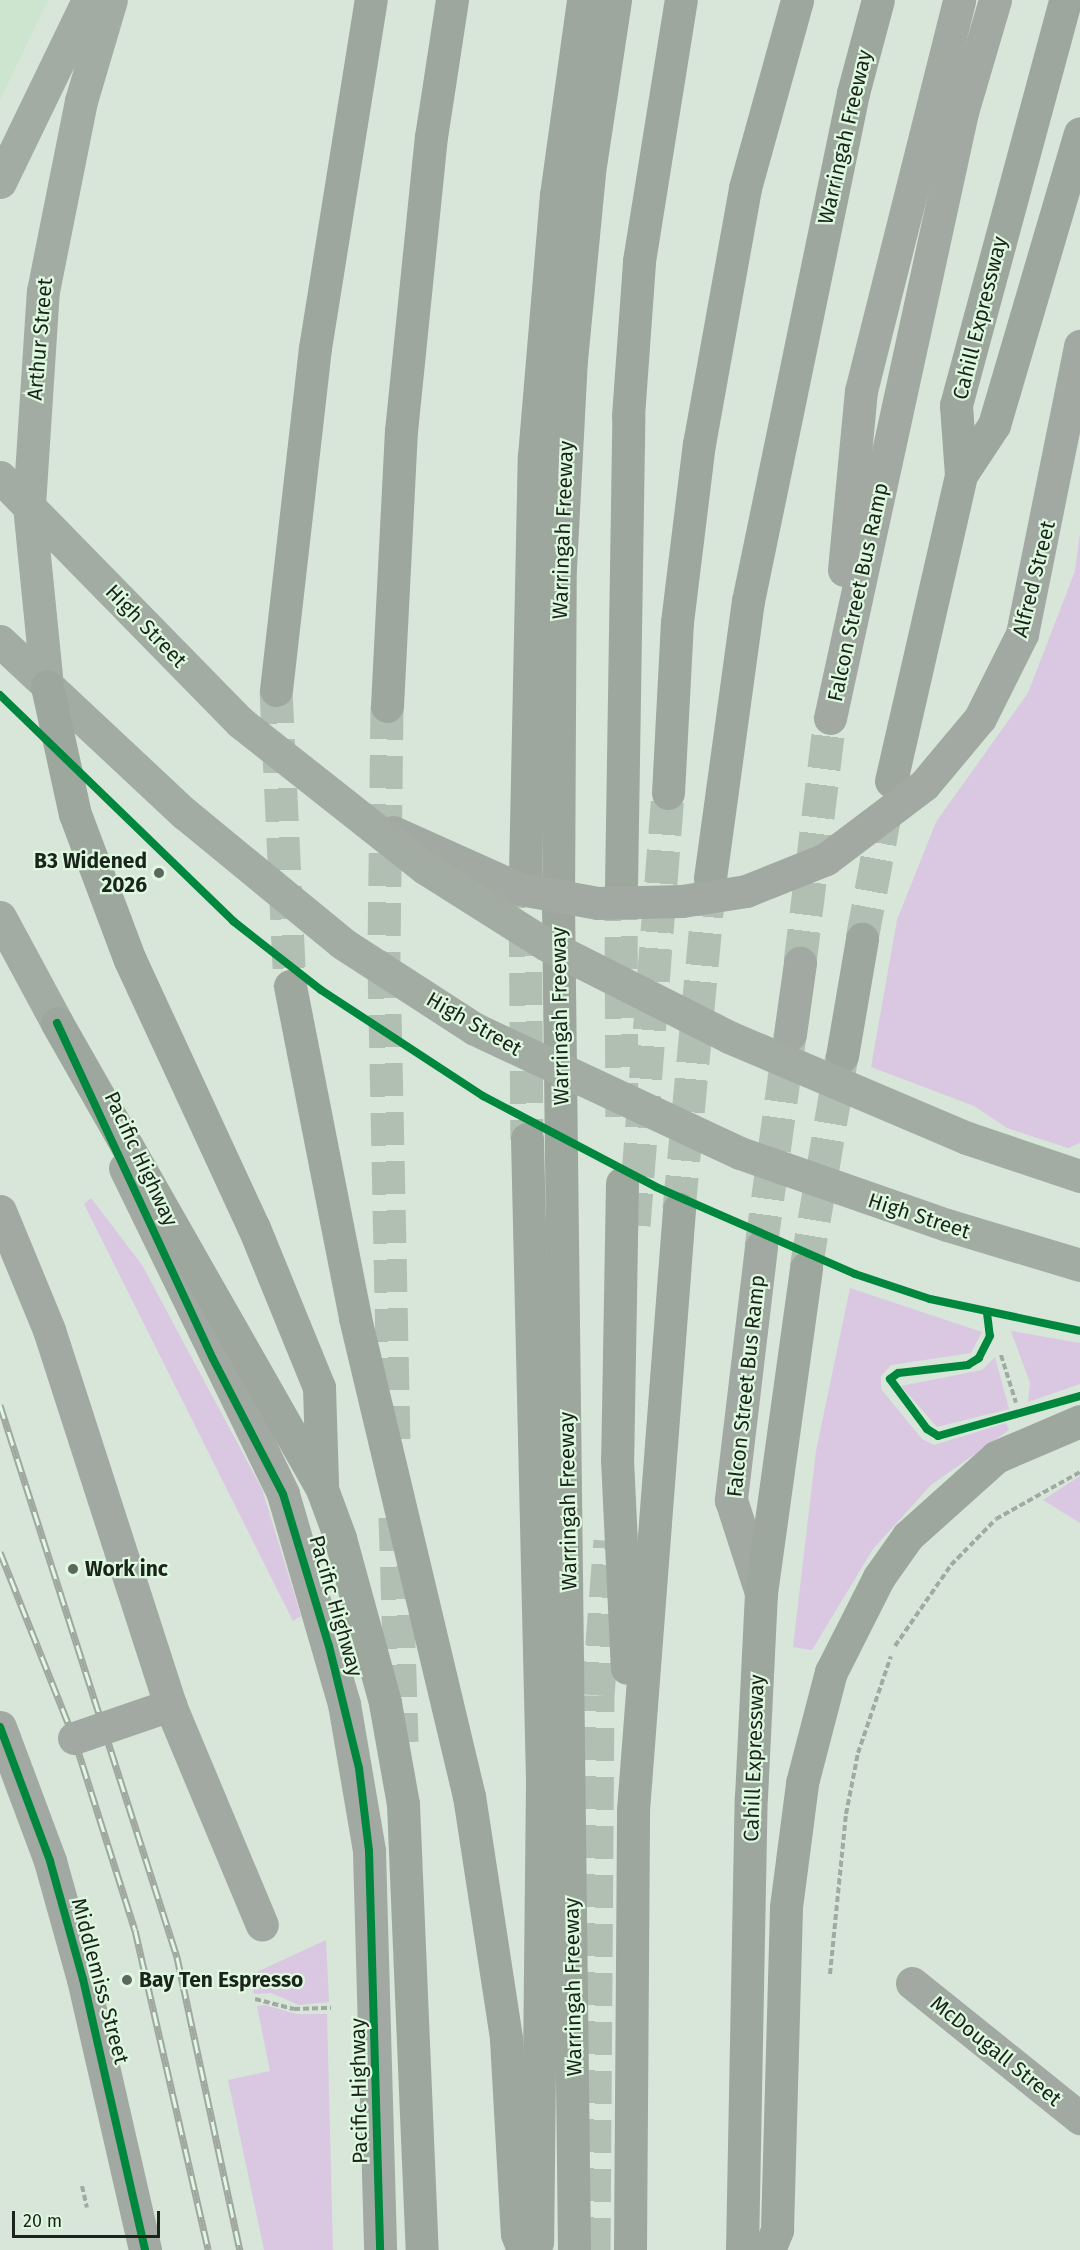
<!DOCTYPE html>
<style>
body{margin:0}
#map{position:relative;width:1080px;height:2250px;overflow:hidden;background:#d7e6d8;font-family:"Fira Sans",sans-serif}
div>[style]{position:absolute}
.built>*{inset:0;background:#cde5ce}
.green>*{inset:0;background:#dac7e2}
.minor-tunnel>*{height:33px;margin-top:-16.5px;transform-origin:0;background:repeating-linear-gradient(90deg,#b1bfb2 0 33px,transparent 0 49px)}
.highway-tunnel>*{height:33px;margin-top:-16.5px;transform-origin:0;background:repeating-linear-gradient(90deg,#b1bfb2 0 33px,transparent 0 49px)}
.path>*{height:4px;margin-top:-2px;transform-origin:0;background:repeating-linear-gradient(90deg,#a1aaa2 0 6px,transparent 0 9px)}
.minor>*{height:33px;margin:-16.5px;padding:0 16.5px;transform-origin:16.5px;border-radius:16.5px;background:#a2a9a2}
.major>*{height:33px;margin:-16.5px;padding:0 16.5px;transform-origin:16.5px;border-radius:16.5px;background:#a3aca3}
.highway>*{height:33px;margin:-16.5px;padding:0 16.5px;transform-origin:16.5px;border-radius:16.5px;background:#9ea79e}
.rail>*{height:7px;margin-top:-3.5px;transform-origin:0;background:repeating-linear-gradient(90deg,#dff9e0 0 14px,#9fa79f 0 28px);box-sizing:border-box;border-block:2px solid #9fa79f}
.minor-bridge>*{height:33px;margin:-16.5px;padding:0 16.5px;transform-origin:16.5px;border-radius:16.5px;background:#a2a9a2}
.major-bridge>*{height:33px;margin:-16.5px;padding:0 16.5px;transform-origin:16.5px;border-radius:16.5px;background:#a3aca3}
.cycleway>*{height:8px;margin:-4px;padding:0 4px;transform-origin:4px;border-radius:4px;background:#00873e}
.dots>*{width:16px;height:16px;translate:-50% -50%;box-sizing:border-box;border:3px solid #dff9e0;border-radius:50%}
span{translate:-50% -50%;white-space:nowrap;text-align:center;line-height:1.15;-webkit-text-stroke:4.5px #dff9e0;paint-order:stroke}
.street-label{font-size:21px;color:#1a241b}
.poi-label{font-size:21px;color:#1a241b;font-weight:700}
.right{translate:-100% -50%;text-align:right}
.left{translate:0 -50%;text-align:left}
.scale{position:absolute;left:12px;top:2211px;width:148px;height:27px;box-sizing:border-box;border:3px solid #1a241b;border-top:0;padding-left:8px;font-size:18px;line-height:21px;white-space:nowrap;color:#1a241b;-webkit-text-stroke:4px #dff9e0;paint-order:stroke}
</style>
<div id="map">
<div class="built">
<i style="clip-path:polygon(0 0,48px 0,0 100px)"></i>
</div>
<div class="green">
<i style="clip-path:polygon(1080px 533px,1080px 1143px,1068px 1148px,1007px 1128px,974px 1106px,871px 1067px,897px 920px,936px 822px,1028px 693px,1075px 571px)"></i>
<i style="clip-path:polygon(91px 1198px,142px 1265px,262px 1489px,301px 1616px,293px 1621px,84px 1204px)"></i>
<i style="clip-path:polygon(850px 1288px,982px 1332px,971px 1353px,891px 1365px,881px 1376px,881px 1389px,922px 1439px,934px 1445px,1006px 1423px,1009px 1430px,931px 1485px,873px 1549px,812px 1650px,793px 1647px,816px 1451px)"></i>
<i style="clip-path:polygon(1011px 1331px,1080px 1343px,1080px 1384px,1028px 1402px,1030px 1383px)"></i>
<i style="clip-path:polygon(995px 1357px,1009px 1409px,937px 1427px,901px 1386px,982px 1370px)"></i>
<i style="clip-path:polygon(1080px 1476px,1080px 1523px,1043px 1500px)"></i>
<i style="clip-path:polygon(326px 1940px,329px 2002px,299px 2005px,271px 1993px,254px 1994px,250px 1975px)"></i>
<i style="clip-path:polygon(265px 2005px,296px 2014px,327px 2014px,333px 2250px,264px 2250px,228px 2080px,270px 2071px,257px 2006px)"></i>
</div>
<div class="minor-tunnel">
<i style="left:800px;top:963px;width:247px;rotate:-83deg"></i>
<i style="left:761px;top:1247px;width:215px;rotate:-82.2deg"></i>
</div>
<div class="highway-tunnel">
<i style="left:276px;top:690px;width:296px;rotate:87.3deg"></i>
<i style="left:387px;top:706px;width:259px;rotate:90.7deg"></i>
<i style="left:384px;top:965px;width:486px;rotate:88.8deg"></i>
<i style="left:525px;top:874px;width:265px;rotate:89.6deg"></i>
<i style="left:621px;top:887px;width:238px;rotate:89.8deg"></i>
<i style="left:862px;top:939px;width:147px;rotate:-79.5deg"></i>
<i style="left:679px;top:1209px;width:332px;rotate:-84.6deg"></i>
<i style="left:634px;top:1225px;width:433px;rotate:-85.5deg"></i>
<i style="left:806px;top:1268px;width:215px;rotate:-80.4deg"></i>
<i style="left:395px;top:1517px;width:225px;rotate:88.2deg"></i>
<i style="left:594px;top:2250px;width:555px;rotate:-89.59deg"></i>
<i style="left:598px;top:1695px;width:155px;rotate:-85.6deg"></i>
</div>
<div class="path">
<i style="left:1001px;top:1355px;width:50px;rotate:72.6deg"></i>
<i style="left:895px;top:1646px;width:98px;rotate:-55.3deg"></i>
<i style="left:951px;top:1565px;width:64px;rotate:-45.6deg"></i>
<i style="left:996px;top:1519px;width:96px;rotate:-29.2deg"></i>
<i style="left:830px;top:1974px;width:161px;rotate:-84.3deg"></i>
<i style="left:846px;top:1814px;width:62px;rotate:-78.9deg"></i>
<i style="left:858px;top:1753px;width:102px;rotate:-71.2deg"></i>
<i style="left:255px;top:1999px;width:40px;rotate:14.4deg"></i>
<i style="left:294px;top:2009px;width:37px;rotate:-2deg"></i>
<i style="left:82px;top:2186px;width:22px;rotate:77deg"></i>
</div>
<div class="minor">
<i style="left:844px;top:570px;width:180px;rotate:-84.6deg"></i>
<i style="left:861px;top:391px;width:403px;rotate:-75.9deg"></i>
<i style="left:830px;top:718px;width:620px;rotate:-77.71deg"></i>
<i style="left:962px;top:112px;width:117px;rotate:-73.6deg"></i>
<i style="left:924px;top:785px;width:87px;rotate:-50.1deg"></i>
<i style="left:980px;top:718px;width:94px;rotate:-63.4deg"></i>
<i style="left:1022px;top:634px;width:294px;rotate:-78.6deg"></i>
<i style="left:790px;top:1034px;width:72px;rotate:-82deg"></i>
<i style="left:125px;top:1168px;width:362px;rotate:64.1deg"></i>
<i style="left:283px;top:1494px;width:219px;rotate:73.8deg"></i>
<i style="left:344px;top:1704px;width:149px;rotate:80.3deg"></i>
<i style="left:369px;top:1851px;width:399px;rotate:88.4deg"></i>
<i style="left:0;top:1211px;width:129px;rotate:67.6deg"></i>
<i style="left:49px;top:1330px;width:394px;rotate:72.1deg"></i>
<i style="left:170px;top:1705px;width:238px;rotate:67.3deg"></i>
<i style="left:761px;top:1247px;width:255px;rotate:96.8deg"></i>
<i style="left:731px;top:1500px;width:98px;rotate:72.1deg"></i>
<i style="left:0;top:1727px;width:143px;rotate:69.5deg"></i>
<i style="left:50px;top:1861px;width:123px;rotate:74.4deg"></i>
<i style="left:83px;top:1979px;width:278px;rotate:77.1deg"></i>
<i style="left:912px;top:1983px;width:216px;rotate:38.8deg"></i>
</div>
<div class="major">
<i style="left:0;top:182px;width:202px;rotate:-64.2deg"></i>
<i style="left:0;top:477px;width:343px;rotate:45.6deg"></i>
<i style="left:0;top:641px;width:252px;rotate:43.1deg"></i>
<i style="left:47px;top:686px;width:182px;rotate:-95.7deg"></i>
<i style="left:29px;top:505px;width:214px;rotate:-86.3deg"></i>
<i style="left:43px;top:291px;width:194px;rotate:-78.7deg"></i>
<i style="left:81px;top:101px;width:105px;rotate:-73.5deg"></i>
<i style="left:0;top:917px;width:120px;rotate:61.7deg"></i>
<i style="left:967px;top:1138px;width:119px;rotate:18.6deg"></i>
<i style="left:947px;top:1225px;width:139px;rotate:16.7deg"></i>
</div>
<div class="highway">
<i style="left:961px;top:475px;width:60px;rotate:-56.6deg"></i>
<i style="left:994px;top:425px;width:304px;rotate:-73.6deg"></i>
<i style="left:47px;top:686px;width:131px;rotate:77.7deg"></i>
<i style="left:75px;top:814px;width:156px;rotate:69.4deg"></i>
<i style="left:130px;top:960px;width:295px;rotate:65.2deg"></i>
<i style="left:254px;top:1228px;width:172px;rotate:67.8deg"></i>
<i style="left:319px;top:1387px;width:97px;rotate:88.2deg"></i>
<i style="left:276px;top:690px;width:344px;rotate:-83.5deg"></i>
<i style="left:315px;top:348px;width:352px;rotate:-80.9deg"></i>
<i style="left:387px;top:706px;width:275px;rotate:-87.1deg"></i>
<i style="left:401px;top:431px;width:296px;rotate:-84.2deg"></i>
<i style="left:431px;top:137px;width:139px;rotate:-81.3deg"></i>
<i style="left:891px;top:781px;width:314px;rotate:-77.1deg"></i>
<i style="left:961px;top:475px;width:70px;rotate:-94.1deg"></i>
<i style="left:956px;top:405px;width:419px;rotate:-74.9deg"></i>
<i style="left:668px;top:793px;width:171px;rotate:-87deg"></i>
<i style="left:677px;top:622px;width:179px;rotate:-83deg"></i>
<i style="left:699px;top:444px;width:260px;rotate:-79.8deg"></i>
<i style="left:745px;top:188px;width:195px;rotate:-74.5deg"></i>
<i style="left:525px;top:874px;width:418px;rotate:-88.8deg"></i>
<i style="left:534px;top:456px;width:262px;rotate:-85.2deg"></i>
<i style="left:556px;top:195px;width:197px;rotate:-82.1deg"></i>
<i style="left:710px;top:878px;width:280px;rotate:-82.2deg"></i>
<i style="left:748px;top:601px;width:519px;rotate:-78.32deg"></i>
<i style="left:853px;top:93px;width:96px;rotate:-75deg"></i>
<i style="left:621px;top:887px;width:471px;rotate:-89.1deg"></i>
<i style="left:628px;top:416px;width:155px;rotate:-85.9deg"></i>
<i style="left:639px;top:261px;width:264px;rotate:-80.9deg"></i>
<i style="left:290px;top:986px;width:338px;rotate:78.9deg"></i>
<i style="left:355px;top:1318px;width:491px;rotate:76.6deg"></i>
<i style="left:469px;top:1796px;width:246px;rotate:81.3deg"></i>
<i style="left:506px;top:2039px;width:195px;rotate:86.8deg"></i>
<i style="left:517px;top:2234px;width:17px;rotate:69deg"></i>
<i style="left:57px;top:1023px;width:536px;rotate:60.37deg"></i>
<i style="left:322px;top:1489px;width:52px;rotate:69.8deg"></i>
<i style="left:340px;top:1538px;width:171px;rotate:74.7deg"></i>
<i style="left:385px;top:1703px;width:103px;rotate:79.9deg"></i>
<i style="left:403px;top:1804px;width:446px;rotate:87.6deg"></i>
<i style="left:842px;top:1056px;width:119px;rotate:-80.3deg"></i>
<i style="left:527px;top:1139px;width:642px;rotate:88.66deg"></i>
<i style="left:542px;top:1781px;width:461px;rotate:90.6deg"></i>
<i style="left:622px;top:1183px;width:276px;rotate:91deg"></i>
<i style="left:617px;top:1459px;width:209px;rotate:87.3deg"></i>
<i style="left:574px;top:2250px;width:1342px;rotate:-90.68deg"></i>
<i style="left:558px;top:908px;width:340px;rotate:-89.7deg"></i>
<i style="left:560px;top:568px;width:208px;rotate:-87deg"></i>
<i style="left:571px;top:360px;width:189px;rotate:-84.5deg"></i>
<i style="left:589px;top:172px;width:174px;rotate:-81.4deg"></i>
<i style="left:630px;top:2250px;width:440px;rotate:-89.6deg"></i>
<i style="left:633px;top:1810px;width:603px;rotate:-85.62deg"></i>
<i style="left:742px;top:2250px;width:453px;rotate:-88.9deg"></i>
<i style="left:751px;top:1797px;width:204px;rotate:-87.2deg"></i>
<i style="left:761px;top:1593px;width:328px;rotate:-82.1deg"></i>
<i style="left:769px;top:2250px;width:22px;rotate:-68deg"></i>
<i style="left:777px;top:2230px;width:323px;rotate:-88.4deg"></i>
<i style="left:786px;top:1907px;width:125px;rotate:-82.6deg"></i>
<i style="left:802px;top:1783px;width:115px;rotate:-75.4deg"></i>
<i style="left:831px;top:1672px;width:106px;rotate:-63.2deg"></i>
<i style="left:879px;top:1577px;width:50px;rotate:-54.7deg"></i>
<i style="left:908px;top:1536px;width:118px;rotate:-41.9deg"></i>
<i style="left:996px;top:1457px;width:91px;rotate:-23.2deg"></i>
</div>
<div class="rail">
<i style="left:0;top:1405px;width:580px;rotate:72.22deg"></i>
<i style="left:177px;top:1957px;width:300px;rotate:77.9deg"></i>
<i style="left:0;top:1552px;width:200px;rotate:68.3deg"></i>
<i style="left:74px;top:1738px;width:201px;rotate:72.4deg"></i>
<i style="left:135px;top:1930px;width:328px;rotate:77.1deg"></i>
</div>
<div class="minor-bridge">
<i style="left:393px;top:832px;width:139px;rotate:24.2deg"></i>
<i style="left:520px;top:889px;width:79px;rotate:10.2deg"></i>
<i style="left:598px;top:903px;width:84px;rotate:-1.4deg"></i>
<i style="left:682px;top:901px;width:65px;rotate:-8.9deg"></i>
<i style="left:746px;top:891px;width:86px;rotate:-21.8deg"></i>
<i style="left:826px;top:859px;width:123px;rotate:-37.1deg"></i>
<i style="left:74px;top:1738px;width:102px;rotate:-19deg"></i>
</div>
<div class="major-bridge">
<i style="left:240px;top:722px;width:236px;rotate:38.3deg"></i>
<i style="left:425px;top:868px;width:142px;rotate:32.3deg"></i>
<i style="left:545px;top:944px;width:206px;rotate:26.8deg"></i>
<i style="left:729px;top:1037px;width:259px;rotate:23deg"></i>
<i style="left:184px;top:813px;width:205px;rotate:39.4deg"></i>
<i style="left:342px;top:943px;width:158px;rotate:32.9deg"></i>
<i style="left:475px;top:1029px;width:293px;rotate:25.1deg"></i>
<i style="left:740px;top:1153px;width:219px;rotate:19.2deg"></i>
</div>
<div class="cycleway">
<i style="left:0;top:695px;width:325px;rotate:44.1deg"></i>
<i style="left:233px;top:921px;width:112px;rotate:38.1deg"></i>
<i style="left:321px;top:990px;width:194px;rotate:33.2deg"></i>
<i style="left:483px;top:1096px;width:195px;rotate:27.7deg"></i>
<i style="left:656px;top:1187px;width:217px;rotate:23.6deg"></i>
<i style="left:855px;top:1274px;width:79px;rotate:18.4deg"></i>
<i style="left:930px;top:1299px;width:153px;rotate:12deg"></i>
<i style="left:57px;top:1023px;width:370px;rotate:65.1deg"></i>
<i style="left:213px;top:1359px;width:152px;rotate:62.6deg"></i>
<i style="left:283px;top:1494px;width:159px;rotate:73.2deg"></i>
<i style="left:329px;top:1646px;width:126px;rotate:76.2deg"></i>
<i style="left:359px;top:1768px;width:84px;rotate:83.1deg"></i>
<i style="left:369px;top:1851px;width:399px;rotate:88.4deg"></i>
<i style="left:987px;top:1313px;width:23px;rotate:83deg"></i>
<i style="left:990px;top:1336px;width:25px;rotate:117deg"></i>
<i style="left:979px;top:1358px;width:13px;rotate:148deg"></i>
<i style="left:968px;top:1365px;width:70px;rotate:173.5deg"></i>
<i style="left:898px;top:1373px;width:10px;rotate:143deg"></i>
<i style="left:890px;top:1379px;width:62px;rotate:53.5deg"></i>
<i style="left:927px;top:1429px;width:13px;rotate:32deg"></i>
<i style="left:938px;top:1436px;width:148px;rotate:-15.7deg"></i>
<i style="left:0;top:1727px;width:143px;rotate:69.5deg"></i>
<i style="left:50px;top:1861px;width:123px;rotate:74.4deg"></i>
<i style="left:83px;top:1979px;width:278px;rotate:77.1deg"></i>
</div>
<div class="dots">
<i style="left:159px;top:873px;background:#5c685d"></i>
<i style="left:73px;top:1569px;background:#5c685d"></i>
<i style="left:127px;top:1980px;background:#5c685d"></i>
</div>
<div class="street-label">
<span style="left:845px;top:137px;rotate:-77deg">Warringah Freeway</span>
<span style="left:980px;top:318px;rotate:-76deg">Cahill Expressway</span>
<span style="left:40px;top:339px;rotate:-85deg">Arthur Street</span>
<span style="left:563px;top:530px;rotate:-88deg">Warringah Freeway</span>
<span style="left:1034px;top:579px;rotate:-76deg">Alfred Street</span>
<span style="left:858px;top:592px;rotate:-78deg">Falcon Street Bus Ramp</span>
<span style="left:146px;top:626px;rotate:46deg">High Street</span>
<span style="left:560px;top:1016px;rotate:-91deg">Warringah Freeway</span>
<span style="left:474px;top:1024px;rotate:30deg">High Street</span>
<span style="left:141px;top:1159px;rotate:65deg">Pacific Highway</span>
<span style="left:919px;top:1216px;rotate:18deg">High Street</span>
<span style="left:746px;top:1386px;rotate:-84deg">Falcon Street Bus Ramp</span>
<span style="left:568px;top:1501px;rotate:-91deg">Warringah Freeway</span>
<span style="left:336px;top:1606px;rotate:74deg">Pacific Highway</span>
<span style="left:754px;top:1758px;rotate:-88deg">Cahill Expressway</span>
<span style="left:100px;top:1981px;rotate:75deg">Middlemiss Street</span>
<span style="left:573px;top:1987px;rotate:-91deg">Warringah Freeway</span>
<span style="left:996px;top:2051px;rotate:39deg">McDougall Street</span>
<span style="left:359px;top:2091px;rotate:-91deg">Pacific Highway</span>
</div>
<div class="poi-label">
<span class="right" style="left:147px;top:873px">B3 Widened<br>2026</span>
<span class="left" style="left:85px;top:1569px">Work inc</span>
<span class="left" style="left:139px;top:1980px">Bay Ten Espresso</span>
</div>
<div class="scale">20 m</div>
</div>
